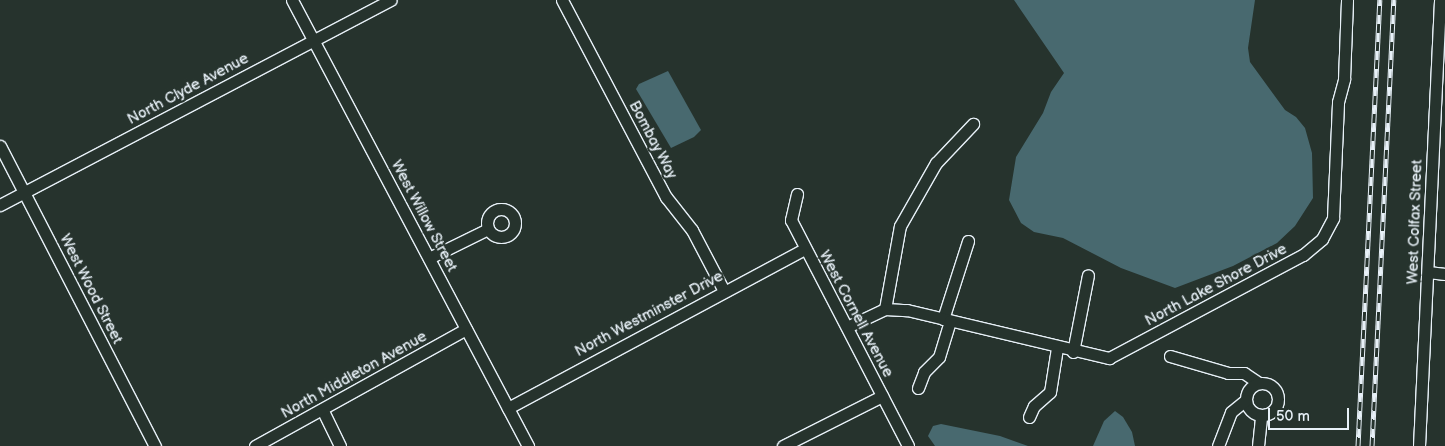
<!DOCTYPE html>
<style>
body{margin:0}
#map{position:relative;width:1445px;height:446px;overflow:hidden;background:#26332d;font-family:"Balsamiq Sans",sans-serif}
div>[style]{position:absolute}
.water>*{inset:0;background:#48696f}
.roads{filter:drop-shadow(1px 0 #e8f1f8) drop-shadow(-1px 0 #e8f1f8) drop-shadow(0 1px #e8f1f8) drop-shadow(0 -1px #e8f1f8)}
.minor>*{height:11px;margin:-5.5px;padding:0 5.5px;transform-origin:5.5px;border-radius:5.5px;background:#26332d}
.minor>.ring{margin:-5.5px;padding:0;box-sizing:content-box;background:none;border:11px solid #26332d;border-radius:50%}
.rail>*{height:5px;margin-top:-2.5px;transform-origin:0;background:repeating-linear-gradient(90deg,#26332d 0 9px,#e8f1f8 0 18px);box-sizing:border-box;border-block:1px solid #e8f1f8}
span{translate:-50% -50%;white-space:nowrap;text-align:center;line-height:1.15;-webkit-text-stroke:4.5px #26332d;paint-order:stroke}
.street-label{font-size:15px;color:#e8f1f8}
.scale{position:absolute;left:1268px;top:408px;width:81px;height:22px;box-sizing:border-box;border:2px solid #e8f1f8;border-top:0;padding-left:6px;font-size:15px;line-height:18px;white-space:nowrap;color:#e8f1f8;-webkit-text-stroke:4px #26332d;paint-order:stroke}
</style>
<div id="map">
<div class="water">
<i style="clip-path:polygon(1014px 0,1255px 0,1248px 48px,1250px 62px,1285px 110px,1296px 117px,1305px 128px,1312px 153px,1313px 198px,1295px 226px,1277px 243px,1233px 266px,1175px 288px,1121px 268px,1063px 238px,1034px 232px,1021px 223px,1009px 200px,1016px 157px,1043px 113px,1051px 92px,1064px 73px)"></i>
<i style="clip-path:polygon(668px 71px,701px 130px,694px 137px,671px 148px,636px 89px,639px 84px)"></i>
<i style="clip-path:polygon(1115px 411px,1123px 417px,1132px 432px,1135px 446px,1093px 446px,1104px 421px)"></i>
<i style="clip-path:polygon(941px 424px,1000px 436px,1028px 446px,935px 446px,928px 436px,933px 426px)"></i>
</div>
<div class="roads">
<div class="minor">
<i style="left:292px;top:0;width:505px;rotate:62.11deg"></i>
<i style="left:562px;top:0;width:223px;rotate:62.2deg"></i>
<i style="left:666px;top:197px;width:42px;rotate:51.8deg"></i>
<i style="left:692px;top:230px;width:69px;rotate:62.3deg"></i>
<i style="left:0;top:146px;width:338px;rotate:62.7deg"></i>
<i style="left:797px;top:194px;width:27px;rotate:103deg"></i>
<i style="left:791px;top:220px;width:254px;rotate:62.6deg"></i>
<i style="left:0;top:205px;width:441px;rotate:-27.7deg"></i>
<i class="ring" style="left:487px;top:209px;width:17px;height:17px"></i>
<i style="left:429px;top:258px;width:66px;rotate:-26.2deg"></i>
<i style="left:1428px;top:272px;width:17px;rotate:7deg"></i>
<i style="left:885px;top:309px;width:84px;rotate:-79.8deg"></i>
<i style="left:900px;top:226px;width:73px;rotate:-60.3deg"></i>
<i style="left:936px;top:163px;width:54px;rotate:-46.5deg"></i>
<i style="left:943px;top:319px;width:82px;rotate:-72.2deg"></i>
<i style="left:847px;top:327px;width:42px;rotate:-25.3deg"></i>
<i style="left:885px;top:309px;width:22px;rotate:3deg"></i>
<i style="left:907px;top:310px;width:208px;rotate:13.4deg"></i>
<i style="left:1109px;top:358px;width:220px;rotate:-28deg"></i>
<i style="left:1303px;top:255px;width:25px;rotate:-40deg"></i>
<i style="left:1322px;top:239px;width:24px;rotate:-62deg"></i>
<i style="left:1333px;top:218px;width:116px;rotate:-87.5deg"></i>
<i style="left:1338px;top:102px;width:24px;rotate:-75deg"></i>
<i style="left:1344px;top:79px;width:79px;rotate:-87.8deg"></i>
<i style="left:1073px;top:352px;width:78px;rotate:-79deg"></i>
<i style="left:1170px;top:356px;width:60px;rotate:16.3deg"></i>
<i style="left:1228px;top:373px;width:16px"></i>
<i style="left:1244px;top:373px;width:18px;rotate:34deg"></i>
<i class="ring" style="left:1246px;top:383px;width:21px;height:21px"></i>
<i style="left:918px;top:388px;width:17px;rotate:-69deg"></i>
<i style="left:924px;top:372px;width:21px;rotate:-45deg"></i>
<i style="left:939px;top:357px;width:38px;rotate:-73deg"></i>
<i style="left:508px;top:408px;width:337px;rotate:-28.2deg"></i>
<i style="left:323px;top:411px;width:39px;rotate:64deg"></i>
<i style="left:1029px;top:417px;width:12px;rotate:-66deg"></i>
<i style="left:1034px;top:406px;width:21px;rotate:-41deg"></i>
<i style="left:1050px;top:392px;width:45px;rotate:-81deg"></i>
<i style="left:255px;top:446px;width:241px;rotate:-29deg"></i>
<i style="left:783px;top:446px;width:111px;rotate:-26.8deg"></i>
<i style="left:1218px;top:446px;width:36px;rotate:-69deg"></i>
<i style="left:1231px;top:412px;width:19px;rotate:-39deg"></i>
<i style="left:1258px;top:446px;width:30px;rotate:-84deg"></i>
<i style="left:1419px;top:446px;width:446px;rotate:-87.3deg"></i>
</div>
</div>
<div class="rail">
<i style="left:1358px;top:446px;width:447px;rotate:-87.2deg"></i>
<i style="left:1372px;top:446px;width:447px;rotate:-87.2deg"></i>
</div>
<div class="street-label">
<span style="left:188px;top:89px;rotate:-28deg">North Clyde Avenue</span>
<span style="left:653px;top:140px;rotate:62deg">Bombay Way</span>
<span style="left:424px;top:216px;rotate:62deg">West Willow Street</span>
<span style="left:1415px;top:222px;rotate:-88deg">West Colfax Street</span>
<span style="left:1216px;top:285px;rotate:-28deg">North Lake Shore Drive</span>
<span style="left:91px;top:289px;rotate:63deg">West Wood Street</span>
<span style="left:649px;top:314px;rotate:-28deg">North Westminster Drive</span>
<span style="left:856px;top:314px;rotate:62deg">West Cornell Avenue</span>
<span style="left:354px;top:375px;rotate:-29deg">North Middleton Avenue</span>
</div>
<div class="scale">50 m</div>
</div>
